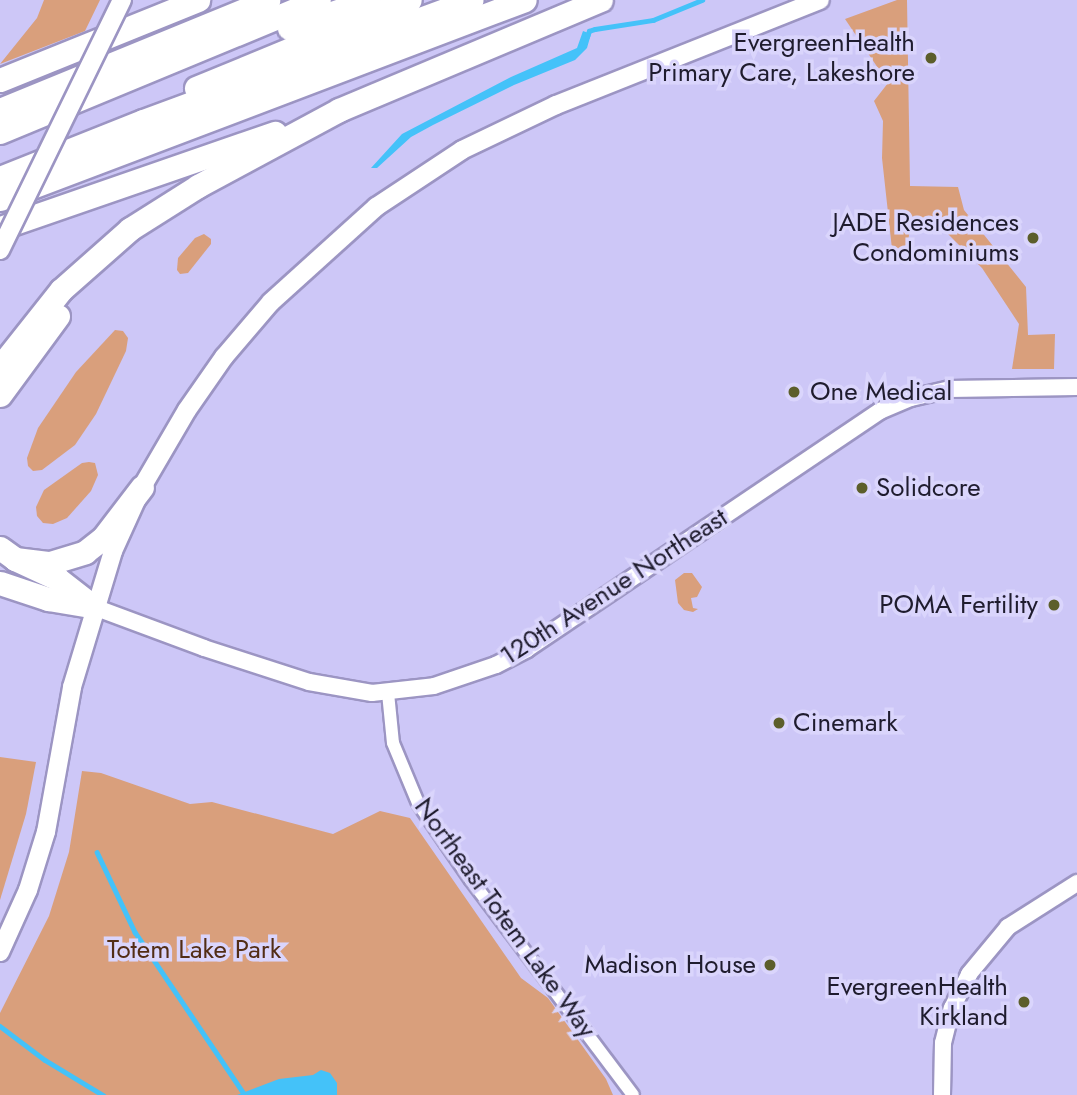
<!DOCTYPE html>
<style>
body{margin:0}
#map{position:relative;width:1077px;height:1095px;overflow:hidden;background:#cdc7f7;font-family:Jost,sans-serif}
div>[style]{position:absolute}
.green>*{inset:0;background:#d99f7c}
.water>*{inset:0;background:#44c2f9}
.stream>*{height:4.5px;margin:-2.25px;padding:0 2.25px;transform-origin:2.25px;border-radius:2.25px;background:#44c2f9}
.roads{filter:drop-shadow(2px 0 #9c95c3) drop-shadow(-2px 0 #9c95c3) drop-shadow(0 2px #9c95c3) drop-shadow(0 -2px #9c95c3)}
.minor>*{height:12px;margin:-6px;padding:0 6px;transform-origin:6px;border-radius:6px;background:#fff}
.tertiary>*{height:16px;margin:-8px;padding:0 8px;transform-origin:8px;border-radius:8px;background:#fff}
.secondary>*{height:18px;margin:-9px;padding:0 9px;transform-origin:9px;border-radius:9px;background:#fff}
.motorway>*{height:23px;margin:-11.5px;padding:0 11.5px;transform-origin:11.5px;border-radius:11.5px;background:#fff}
.bridges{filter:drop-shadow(2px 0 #9c95c3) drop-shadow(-2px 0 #9c95c3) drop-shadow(0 2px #9c95c3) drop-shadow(0 -2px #9c95c3)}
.secondary-bridge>*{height:18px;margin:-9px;padding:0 9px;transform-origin:9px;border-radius:9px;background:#fff}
.dots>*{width:19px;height:19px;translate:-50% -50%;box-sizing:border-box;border:4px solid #dad5fc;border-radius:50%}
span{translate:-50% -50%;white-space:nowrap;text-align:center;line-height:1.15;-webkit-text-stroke:7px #dad5fc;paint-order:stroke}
.poi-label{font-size:26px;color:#1f1c2e}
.right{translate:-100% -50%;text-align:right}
.left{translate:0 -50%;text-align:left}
.street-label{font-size:26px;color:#1f1c2e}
.park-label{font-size:26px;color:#522d15}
</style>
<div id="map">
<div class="green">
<i style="clip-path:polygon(44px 0,100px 0,85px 31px,0 64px,37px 18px)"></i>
<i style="clip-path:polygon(897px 0,907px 0,910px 186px,958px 187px,964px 210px,1026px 287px,1028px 335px,1055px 334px,1054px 369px,1012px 369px,1019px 324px,982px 268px,944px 230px,911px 224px,906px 252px,893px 258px,882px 158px,883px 121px,874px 101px,888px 83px,845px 19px)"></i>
<i style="clip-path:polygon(204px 234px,211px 239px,211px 244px,188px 273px,180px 274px,177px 270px,178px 258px,195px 238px)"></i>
<i style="clip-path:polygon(115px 330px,123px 331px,128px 338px,126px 351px,96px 414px,75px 445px,42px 470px,33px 471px,28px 466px,27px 458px,38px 428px,76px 372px)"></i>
<i style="clip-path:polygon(89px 462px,95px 463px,98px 475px,91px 491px,67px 518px,53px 524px,43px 523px,37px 516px,36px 507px,44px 490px,82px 463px)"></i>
<i style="clip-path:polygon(684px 573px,692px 573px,702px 587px,697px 597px,691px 598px,693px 608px,698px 609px,693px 612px,684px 610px,678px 603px,675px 580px)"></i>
<i style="clip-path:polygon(0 757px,36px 762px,26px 814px,0 900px)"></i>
<i style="clip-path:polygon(82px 771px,101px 773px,190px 804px,212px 802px,333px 834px,380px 811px,410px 818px,521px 978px,548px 998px,606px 1079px,613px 1095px,0 1095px,0 1013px,49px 916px,69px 852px)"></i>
</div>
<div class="water">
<i style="clip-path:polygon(583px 31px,591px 34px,587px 48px,575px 60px,514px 85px,433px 125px,411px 137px,377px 168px,371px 168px,402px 134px,511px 77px,577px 48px)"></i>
<i style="clip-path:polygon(321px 1070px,330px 1073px,337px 1083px,337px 1095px,237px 1095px,279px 1079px,313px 1075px)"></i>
</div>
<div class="stream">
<i style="left:587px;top:37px;width:6px;rotate:-72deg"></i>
<i style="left:589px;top:31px;width:6px;rotate:-18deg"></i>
<i style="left:595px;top:29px;width:59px;rotate:-8.8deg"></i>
<i style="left:653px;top:20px;width:53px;rotate:-22.2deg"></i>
<i style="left:97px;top:852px;width:89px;rotate:64.6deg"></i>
<i style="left:135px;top:932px;width:197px;rotate:56deg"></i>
<i style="left:0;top:1026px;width:56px;rotate:37.1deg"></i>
<i style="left:45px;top:1060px;width:68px;rotate:31.1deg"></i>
</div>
<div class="roads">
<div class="minor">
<i style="left:388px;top:693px;width:50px;rotate:84.3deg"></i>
<i style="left:393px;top:743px;width:65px;rotate:67.4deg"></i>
<i style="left:418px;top:803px;width:93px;rotate:55.5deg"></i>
<i style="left:471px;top:880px;width:269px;rotate:53deg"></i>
</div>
<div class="tertiary">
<i style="left:94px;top:607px;width:117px;rotate:20.4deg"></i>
<i style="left:204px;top:648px;width:110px;rotate:17.9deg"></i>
<i style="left:309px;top:682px;width:64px;rotate:9.9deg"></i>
<i style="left:372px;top:693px;width:62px;rotate:-6.4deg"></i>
<i style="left:434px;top:686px;width:65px;rotate:-18.7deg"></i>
<i style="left:496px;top:665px;width:35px;rotate:-27deg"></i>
<i style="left:527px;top:649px;width:426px;rotate:-34deg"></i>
<i style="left:880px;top:411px;width:34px;rotate:-23deg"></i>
<i style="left:911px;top:398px;width:39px;rotate:-13deg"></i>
<i style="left:949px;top:389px;width:128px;rotate:-0.9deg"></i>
<i style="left:942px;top:1095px;width:52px;rotate:-88.9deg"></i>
<i style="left:943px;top:1043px;width:36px;rotate:-76deg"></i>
<i style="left:952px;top:1008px;width:38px;rotate:-63deg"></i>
<i style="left:969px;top:974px;width:61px;rotate:-50.3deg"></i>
<i style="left:1008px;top:927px;width:82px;rotate:-32.5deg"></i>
</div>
<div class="secondary">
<i style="left:0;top:952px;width:68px;rotate:-65.7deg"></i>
<i style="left:28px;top:890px;width:61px;rotate:-72.8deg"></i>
<i style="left:46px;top:832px;width:147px;rotate:-79.8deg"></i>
<i style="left:72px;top:687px;width:142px;rotate:-73.2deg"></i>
<i style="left:113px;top:551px;width:70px;rotate:-65.6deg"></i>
<i style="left:142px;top:487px;width:89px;rotate:-59.7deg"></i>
<i style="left:187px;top:410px;width:65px;rotate:-55.1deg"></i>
<i style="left:224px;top:357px;width:72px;rotate:-49.5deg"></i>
<i style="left:271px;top:302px;width:142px;rotate:-42.1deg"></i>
<i style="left:376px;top:207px;width:103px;rotate:-33.5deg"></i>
<i style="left:462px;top:150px;width:104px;rotate:-25.6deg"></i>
<i style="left:556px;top:105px;width:284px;rotate:-21.7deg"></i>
</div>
<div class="motorway">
<i style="left:289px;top:28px;width:85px;rotate:-19.3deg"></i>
<i style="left:0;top:80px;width:214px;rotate:-22deg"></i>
<i style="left:196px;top:88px;width:231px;rotate:-22.4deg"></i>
<i style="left:0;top:110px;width:290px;rotate:-22.3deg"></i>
<i style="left:0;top:132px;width:345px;rotate:-22.5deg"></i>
<i style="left:0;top:178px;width:154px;rotate:-21.7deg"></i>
<i style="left:143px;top:121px;width:350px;rotate:-20.2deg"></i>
<i style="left:0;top:199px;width:561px;rotate:-20.76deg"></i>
<i style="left:0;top:228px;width:291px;rotate:-19.1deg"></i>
<i style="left:0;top:367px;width:98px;rotate:-51.6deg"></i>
<i style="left:61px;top:290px;width:92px;rotate:-41.5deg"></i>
<i style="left:130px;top:229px;width:80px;rotate:-32.3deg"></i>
<i style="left:198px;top:186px;width:160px;rotate:-28.3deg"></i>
<i style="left:339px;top:110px;width:284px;rotate:-22.8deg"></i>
<i style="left:0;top:395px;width:98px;rotate:-53.7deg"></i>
<i style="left:0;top:548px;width:19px;rotate:36deg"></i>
<i style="left:15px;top:559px;width:47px;rotate:24.9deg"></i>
<i style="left:58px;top:579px;width:46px;rotate:37.9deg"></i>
<i style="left:15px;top:559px;width:35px;rotate:7deg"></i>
<i style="left:50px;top:563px;width:37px;rotate:-17deg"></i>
<i style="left:85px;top:552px;width:23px;rotate:-38deg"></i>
<i style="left:103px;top:538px;width:64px;rotate:-52.6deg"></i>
<i style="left:0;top:583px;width:51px;rotate:18.4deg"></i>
<i style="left:48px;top:599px;width:44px;rotate:9.2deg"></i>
</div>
</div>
<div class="bridges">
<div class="secondary-bridge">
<i style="left:0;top:250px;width:278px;rotate:-64deg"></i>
</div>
</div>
<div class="dots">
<i style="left:931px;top:58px;background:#5c5e2b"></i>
<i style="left:1033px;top:238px;background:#5c5e2b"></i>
<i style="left:794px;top:392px;background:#5c5e2b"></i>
<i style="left:862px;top:488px;background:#5c5e2b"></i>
<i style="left:1054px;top:605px;background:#5c5e2b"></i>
<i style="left:779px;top:723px;background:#5c5e2b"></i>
<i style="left:770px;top:965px;background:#5c5e2b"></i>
<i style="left:1024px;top:1002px;background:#5c5e2b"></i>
</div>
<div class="poi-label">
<span class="right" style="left:915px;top:58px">EvergreenHealth<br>Primary Care, Lakeshore</span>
<span class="right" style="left:1019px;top:238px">JADE Residences<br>Condominiums</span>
<span class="left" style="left:810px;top:392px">One Medical</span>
<span class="left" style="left:876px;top:488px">Solidcore</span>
<span class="right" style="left:1038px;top:605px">POMA Fertility</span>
<span class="left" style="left:793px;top:723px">Cinemark</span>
<span class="right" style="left:756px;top:965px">Madison House</span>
<span class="right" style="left:1008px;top:1002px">EvergreenHealth<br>Kirkland</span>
</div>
<div class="street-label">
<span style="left:614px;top:587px;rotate:-33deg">120th Avenue Northeast</span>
<span style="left:505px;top:918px;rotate:54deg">Northeast Totem Lake Way</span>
</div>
<div class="park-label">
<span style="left:194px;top:950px">Totem Lake Park</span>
</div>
</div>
